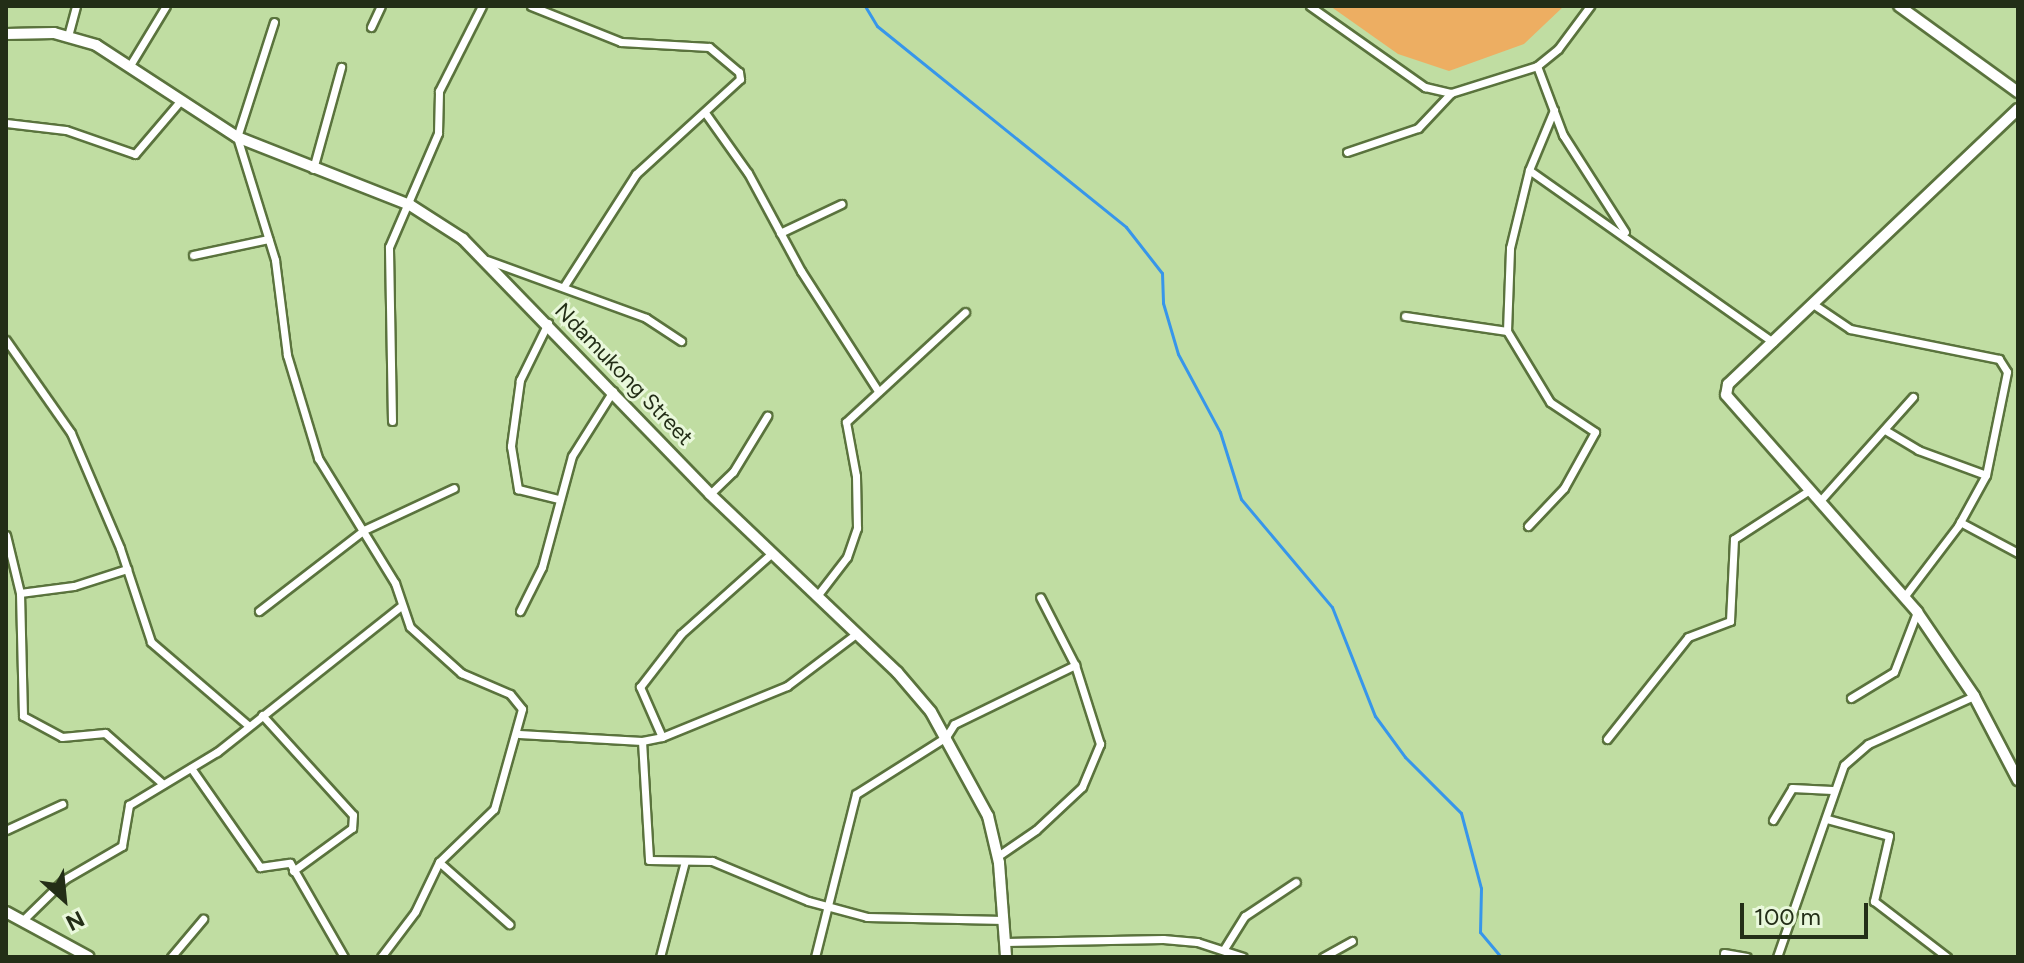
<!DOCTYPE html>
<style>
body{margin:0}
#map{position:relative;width:2024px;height:963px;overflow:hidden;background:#c0dda2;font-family:Figtree,sans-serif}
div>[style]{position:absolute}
.green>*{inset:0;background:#edae62}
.stream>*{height:3px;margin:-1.5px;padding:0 1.5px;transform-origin:1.5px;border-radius:1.5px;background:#3796ea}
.roads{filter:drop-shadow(2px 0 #5a733d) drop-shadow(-2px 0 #5a733d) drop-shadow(0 2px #5a733d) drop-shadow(0 -2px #5a733d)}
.street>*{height:7px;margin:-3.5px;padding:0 3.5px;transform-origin:3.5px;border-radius:3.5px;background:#fff}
.secondary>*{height:10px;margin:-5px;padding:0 5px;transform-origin:5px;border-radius:5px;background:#fff}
span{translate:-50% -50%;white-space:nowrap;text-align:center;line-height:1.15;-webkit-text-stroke:6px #e9f8db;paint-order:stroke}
.street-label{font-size:22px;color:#232e17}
.frame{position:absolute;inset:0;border:8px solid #232e17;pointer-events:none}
.north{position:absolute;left:24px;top:859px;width:80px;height:80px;-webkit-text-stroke:6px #e9f8db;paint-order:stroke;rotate:153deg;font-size:22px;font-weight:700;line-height:32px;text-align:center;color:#232e17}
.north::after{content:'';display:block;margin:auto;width:28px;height:36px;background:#232e17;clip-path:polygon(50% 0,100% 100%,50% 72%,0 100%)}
.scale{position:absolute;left:1740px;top:903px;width:128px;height:36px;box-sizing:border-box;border:4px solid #232e17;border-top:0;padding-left:10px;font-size:24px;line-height:28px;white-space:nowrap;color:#232e17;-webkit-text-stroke:6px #e9f8db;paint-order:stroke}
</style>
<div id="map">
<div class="green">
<i style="clip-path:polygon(1330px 6px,1564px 6px,1524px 44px,1449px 71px,1398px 54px)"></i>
</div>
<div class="stream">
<i style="left:865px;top:6px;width:23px;rotate:59deg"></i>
<i style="left:877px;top:26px;width:320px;rotate:38.9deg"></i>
<i style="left:1126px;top:227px;width:58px;rotate:52deg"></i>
<i style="left:1162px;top:273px;width:30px;rotate:88deg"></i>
<i style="left:1163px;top:303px;width:53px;rotate:73.6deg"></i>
<i style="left:1178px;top:354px;width:89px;rotate:61.7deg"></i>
<i style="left:1220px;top:432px;width:70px;rotate:72.6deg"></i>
<i style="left:1241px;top:499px;width:141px;rotate:49.9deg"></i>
<i style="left:1332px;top:607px;width:117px;rotate:68.5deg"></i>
<i style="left:1375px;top:716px;width:51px;rotate:53.8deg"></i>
<i style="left:1405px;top:757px;width:79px;rotate:45deg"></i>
<i style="left:1461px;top:813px;width:78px;rotate:75.1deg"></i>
<i style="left:1481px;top:888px;width:44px;rotate:91.3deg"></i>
<i style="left:1480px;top:932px;width:33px;rotate:50deg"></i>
</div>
<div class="roads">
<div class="street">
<i style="left:531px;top:6px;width:97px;rotate:21.8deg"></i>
<i style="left:621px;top:42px;width:88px;rotate:3.3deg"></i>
<i style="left:709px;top:47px;width:39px;rotate:40deg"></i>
<i style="left:739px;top:72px;width:7px;rotate:82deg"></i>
<i style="left:740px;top:79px;width:141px;rotate:137.6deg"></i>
<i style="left:636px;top:174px;width:133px;rotate:122.7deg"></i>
<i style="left:1310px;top:6px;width:141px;rotate:35.2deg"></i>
<i style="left:1425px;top:87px;width:27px;rotate:13deg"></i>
<i style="left:1451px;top:93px;width:90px;rotate:-17.4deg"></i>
<i style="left:1537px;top:66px;width:27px;rotate:-39deg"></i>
<i style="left:1558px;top:49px;width:54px;rotate:-53.3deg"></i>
<i style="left:274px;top:22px;width:121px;rotate:107.8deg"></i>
<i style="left:237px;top:137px;width:129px;rotate:72.8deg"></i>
<i style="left:275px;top:260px;width:96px;rotate:82.8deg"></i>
<i style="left:287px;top:355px;width:108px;rotate:73.2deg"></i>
<i style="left:318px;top:458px;width:147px;rotate:58.4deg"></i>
<i style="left:395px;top:583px;width:46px;rotate:71.2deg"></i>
<i style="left:410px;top:627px;width:69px;rotate:42deg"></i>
<i style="left:461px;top:673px;width:53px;rotate:23.2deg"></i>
<i style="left:510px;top:694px;width:19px;rotate:51deg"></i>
<i style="left:522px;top:709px;width:104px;rotate:105.6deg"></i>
<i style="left:494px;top:809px;width:76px;rotate:136.1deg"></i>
<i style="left:439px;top:862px;width:55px;rotate:115.6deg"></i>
<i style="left:415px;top:912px;width:56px;rotate:127.1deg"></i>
<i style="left:371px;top:27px;width:23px;rotate:-65deg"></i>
<i style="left:68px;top:36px;width:31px;rotate:-75deg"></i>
<i style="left:1537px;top:66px;width:74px;rotate:69.4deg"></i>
<i style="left:1563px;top:135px;width:115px;rotate:57.4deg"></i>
<i style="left:129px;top:67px;width:71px;rotate:-58.8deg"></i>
<i style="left:706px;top:114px;width:72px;rotate:54.6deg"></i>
<i style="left:748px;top:173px;width:111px;rotate:61.6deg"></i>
<i style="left:801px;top:271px;width:143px;rotate:57.3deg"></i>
<i style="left:6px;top:123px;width:60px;rotate:6.7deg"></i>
<i style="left:66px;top:130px;width:73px;rotate:19.2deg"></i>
<i style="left:135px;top:154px;width:71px;rotate:-49.6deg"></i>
<i style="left:1347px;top:152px;width:75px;rotate:-18.7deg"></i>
<i style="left:1418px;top:128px;width:48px;rotate:-46.7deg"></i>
<i style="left:313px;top:169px;width:106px;rotate:-74.6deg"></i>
<i style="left:1529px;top:170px;width:299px;rotate:35.2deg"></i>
<i style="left:780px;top:233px;width:68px;rotate:-25.4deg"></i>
<i style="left:193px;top:255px;width:77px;rotate:-12deg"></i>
<i style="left:487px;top:260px;width:169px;rotate:20deg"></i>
<i style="left:646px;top:318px;width:42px;rotate:33.3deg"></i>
<i style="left:1813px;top:304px;width:45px;rotate:34deg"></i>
<i style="left:1850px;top:329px;width:152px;rotate:11.4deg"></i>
<i style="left:1999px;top:359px;width:15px;rotate:58deg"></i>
<i style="left:2007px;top:372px;width:105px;rotate:101.5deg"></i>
<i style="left:1986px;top:475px;width:58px;rotate:118.8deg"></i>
<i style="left:1958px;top:526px;width:89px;rotate:127.3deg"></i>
<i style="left:1405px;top:316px;width:103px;rotate:8.4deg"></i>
<i style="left:548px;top:323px;width:64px;rotate:116.2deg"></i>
<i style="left:520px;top:380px;width:67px;rotate:97.8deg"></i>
<i style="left:511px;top:446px;width:44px;rotate:80.8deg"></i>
<i style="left:518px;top:489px;width:41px;rotate:14deg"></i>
<i style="left:6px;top:340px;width:113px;rotate:55deg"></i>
<i style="left:71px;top:433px;width:125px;rotate:66.9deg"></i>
<i style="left:120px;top:548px;width:99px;rotate:71.7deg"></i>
<i style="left:151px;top:642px;width:128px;rotate:40.6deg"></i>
<i style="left:392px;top:421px;width:174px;rotate:-91deg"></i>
<i style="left:389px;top:247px;width:124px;rotate:-66.7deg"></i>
<i style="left:438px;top:133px;width:42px;rotate:-88.6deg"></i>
<i style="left:439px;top:91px;width:95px;rotate:-63.2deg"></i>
<i style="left:1885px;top:430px;width:39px;rotate:31deg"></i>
<i style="left:1918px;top:450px;width:72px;rotate:20.2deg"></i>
<i style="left:710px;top:494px;width:32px;rotate:-44deg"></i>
<i style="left:733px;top:472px;width:66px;rotate:-58.7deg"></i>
<i style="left:1819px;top:502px;width:141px;rotate:-48.2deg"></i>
<i style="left:1960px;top:522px;width:66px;rotate:28.1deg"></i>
<i style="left:1528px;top:526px;width:52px;rotate:-46.5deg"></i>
<i style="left:1564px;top:488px;width:64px;rotate:-61deg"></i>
<i style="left:1595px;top:432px;width:54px;rotate:-146.3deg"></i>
<i style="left:1550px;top:402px;width:83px;rotate:-121.2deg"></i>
<i style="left:1507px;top:331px;width:83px;rotate:-87.9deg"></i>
<i style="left:1510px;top:248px;width:80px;rotate:-76.3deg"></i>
<i style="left:1529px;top:170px;width:65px;rotate:-67.4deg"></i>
<i style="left:6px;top:535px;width:60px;rotate:76.4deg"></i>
<i style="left:20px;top:593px;width:123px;rotate:88.6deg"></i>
<i style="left:23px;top:716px;width:44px;rotate:28.3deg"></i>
<i style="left:62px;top:737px;width:43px;rotate:-5.3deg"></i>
<i style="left:105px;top:733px;width:77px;rotate:41.3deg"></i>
<i style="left:20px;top:593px;width:54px;rotate:-7.4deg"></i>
<i style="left:74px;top:586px;width:56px;rotate:-17.8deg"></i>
<i style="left:817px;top:596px;width:49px;rotate:-52.4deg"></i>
<i style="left:847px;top:557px;width:31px;rotate:-71deg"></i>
<i style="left:857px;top:528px;width:52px;rotate:-91.1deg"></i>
<i style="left:856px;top:476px;width:55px;rotate:-100.5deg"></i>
<i style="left:846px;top:422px;width:162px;rotate:-42.7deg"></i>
<i style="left:259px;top:611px;width:133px;rotate:-37.6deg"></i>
<i style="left:364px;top:530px;width:99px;rotate:-25deg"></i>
<i style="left:520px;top:611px;width:49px;rotate:-63.4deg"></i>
<i style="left:542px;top:567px;width:115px;rotate:-74.9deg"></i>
<i style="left:572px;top:456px;width:77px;rotate:-57.8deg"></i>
<i style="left:1851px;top:698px;width:50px;rotate:-31.2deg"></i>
<i style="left:1894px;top:672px;width:64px;rotate:-69deg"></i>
<i style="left:262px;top:715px;width:135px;rotate:47.7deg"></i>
<i style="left:353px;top:815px;width:13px;rotate:94deg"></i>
<i style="left:352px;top:828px;width:73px;rotate:143.9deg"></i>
<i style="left:519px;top:734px;width:123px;rotate:3.3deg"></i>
<i style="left:642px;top:741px;width:20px;rotate:-11deg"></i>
<i style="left:662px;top:737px;width:135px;rotate:-22.2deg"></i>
<i style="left:787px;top:686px;width:88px;rotate:-37.1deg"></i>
<i style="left:662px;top:737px;width:55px;rotate:-113.7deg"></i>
<i style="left:640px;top:687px;width:67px;rotate:-52.3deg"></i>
<i style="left:681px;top:634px;width:122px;rotate:-41.7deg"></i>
<i style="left:1607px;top:739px;width:130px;rotate:-51.5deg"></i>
<i style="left:1688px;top:637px;width:45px;rotate:-20.9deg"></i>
<i style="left:1730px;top:621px;width:82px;rotate:-87.2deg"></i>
<i style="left:1734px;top:539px;width:88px;rotate:-33deg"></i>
<i style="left:642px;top:741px;width:119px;rotate:86.6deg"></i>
<i style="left:649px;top:860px;width:63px;rotate:0.9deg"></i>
<i style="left:712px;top:861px;width:104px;rotate:22.6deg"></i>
<i style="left:808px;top:901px;width:61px;rotate:15.2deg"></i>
<i style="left:867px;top:917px;width:137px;rotate:1.3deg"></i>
<i style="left:191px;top:768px;width:121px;rotate:55.1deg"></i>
<i style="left:260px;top:867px;width:30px;rotate:-8deg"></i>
<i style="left:290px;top:863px;width:108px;rotate:60.1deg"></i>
<i style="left:1827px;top:819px;width:64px;rotate:15.3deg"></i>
<i style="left:1889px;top:836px;width:67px;rotate:103deg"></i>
<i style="left:1874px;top:901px;width:92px;rotate:37.5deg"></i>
<i style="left:1773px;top:820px;width:37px;rotate:-59deg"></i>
<i style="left:1792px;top:788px;width:40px;rotate:2.9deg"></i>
<i style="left:6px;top:830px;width:62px;rotate:-24.9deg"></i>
<i style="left:998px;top:856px;width:46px;rotate:-34.4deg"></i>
<i style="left:1036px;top:830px;width:63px;rotate:-43.1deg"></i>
<i style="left:1082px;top:787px;width:47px;rotate:-67.3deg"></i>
<i style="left:1100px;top:744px;width:83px;rotate:-107.6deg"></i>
<i style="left:1075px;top:665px;width:76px;rotate:-117.2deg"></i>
<i style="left:439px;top:862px;width:94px;rotate:41.5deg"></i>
<i style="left:22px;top:921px;width:60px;rotate:-44.3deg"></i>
<i style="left:65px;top:879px;width:66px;rotate:-30.1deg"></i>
<i style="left:122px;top:846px;width:42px;rotate:-80.3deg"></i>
<i style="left:129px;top:805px;width:103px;rotate:-31.1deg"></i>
<i style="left:217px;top:752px;width:235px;rotate:-38.4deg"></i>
<i style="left:1005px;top:942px;width:158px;rotate:-1.1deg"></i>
<i style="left:1163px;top:939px;width:34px;rotate:5deg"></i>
<i style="left:1197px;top:942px;width:48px;rotate:18.1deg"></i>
<i style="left:1224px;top:949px;width:39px;rotate:-58deg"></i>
<i style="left:1245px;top:916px;width:61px;rotate:-33.7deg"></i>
<i style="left:1724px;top:953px;width:23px;rotate:10deg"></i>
<i style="left:171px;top:957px;width:50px;rotate:-49.9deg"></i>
<i style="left:660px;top:957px;width:99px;rotate:-75.4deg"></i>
<i style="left:815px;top:957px;width:168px;rotate:-75.9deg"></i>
<i style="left:856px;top:794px;width:107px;rotate:-32.3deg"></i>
<i style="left:946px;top:737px;width:15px;rotate:-58deg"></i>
<i style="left:954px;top:724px;width:135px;rotate:-26deg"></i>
<i style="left:1323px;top:957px;width:33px;rotate:-29deg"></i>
<i style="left:1777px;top:957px;width:203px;rotate:-70.8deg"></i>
<i style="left:1844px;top:765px;width:32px;rotate:-41deg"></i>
<i style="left:1868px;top:744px;width:116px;rotate:-24.4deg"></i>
</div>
<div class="secondary">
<i style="left:1899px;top:6px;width:147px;rotate:35.9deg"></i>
<i style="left:6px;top:34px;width:48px;rotate:-1.2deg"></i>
<i style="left:54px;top:33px;width:44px;rotate:15.9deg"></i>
<i style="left:96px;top:45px;width:168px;rotate:33.1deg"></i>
<i style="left:237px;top:137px;width:186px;rotate:21.5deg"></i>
<i style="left:410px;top:205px;width:63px;rotate:32.7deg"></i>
<i style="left:463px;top:239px;width:355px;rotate:45.9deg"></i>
<i style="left:710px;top:494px;width:258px;rotate:43.6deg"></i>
<i style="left:897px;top:672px;width:52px;rotate:49.6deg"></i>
<i style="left:931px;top:712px;width:119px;rotate:61.3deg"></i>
<i style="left:988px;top:816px;width:48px;rotate:76.8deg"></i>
<i style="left:999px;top:863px;width:94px;rotate:85.7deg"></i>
<i style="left:2018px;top:109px;width:400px;rotate:136.5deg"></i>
<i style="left:1728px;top:384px;width:11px;rotate:100deg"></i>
<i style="left:1726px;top:395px;width:289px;rotate:48.6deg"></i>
<i style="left:1917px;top:612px;width:102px;rotate:55.8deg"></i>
<i style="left:1974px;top:696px;width:95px;rotate:62.4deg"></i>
<i style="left:6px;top:912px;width:94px;rotate:28.5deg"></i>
</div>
</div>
<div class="street-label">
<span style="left:624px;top:374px;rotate:46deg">Ndamukong Street</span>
</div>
<div class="frame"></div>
<div class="north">N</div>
<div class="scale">100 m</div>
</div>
